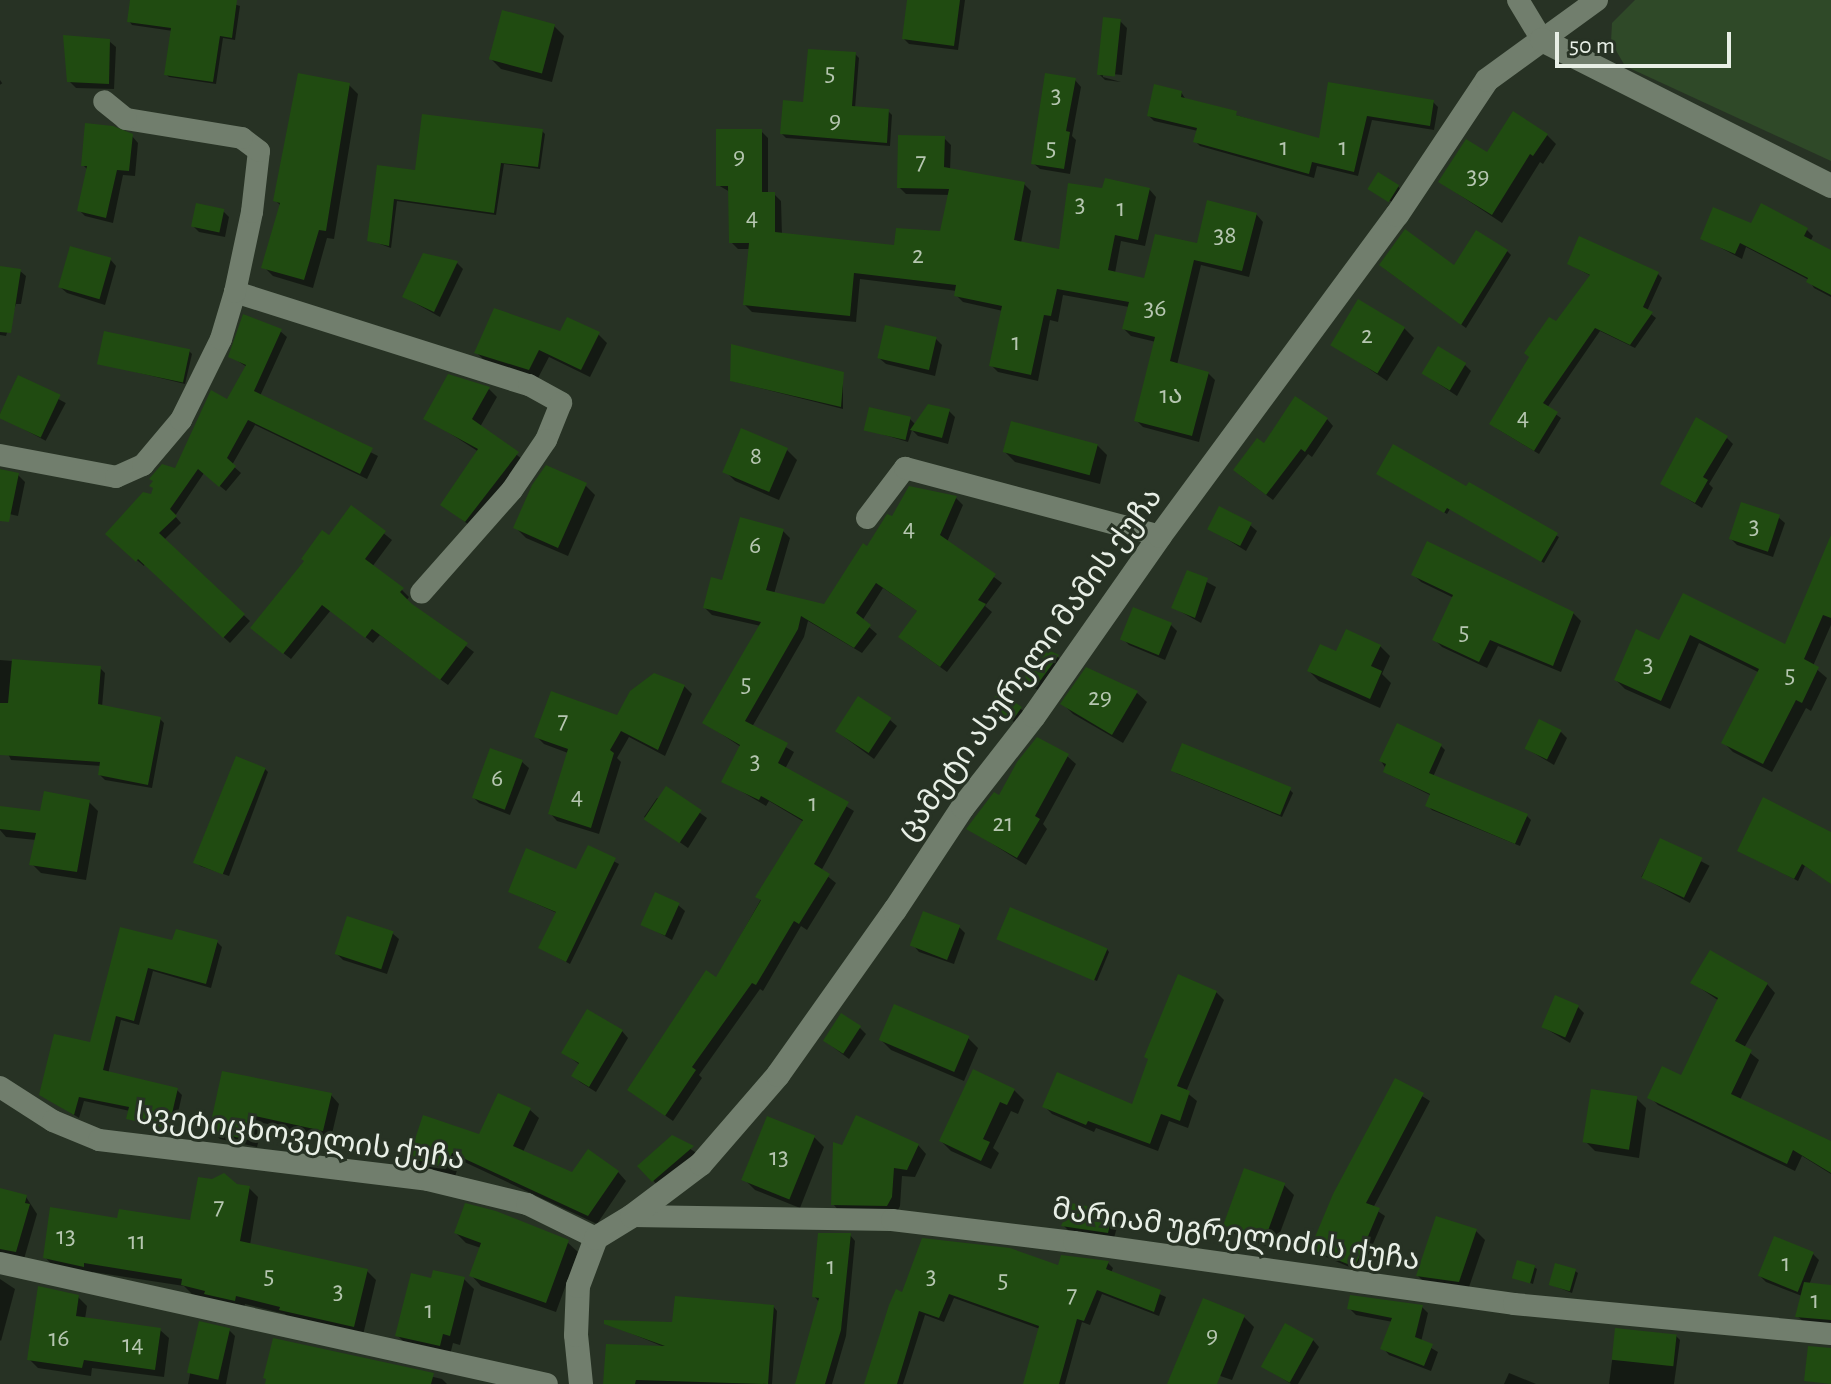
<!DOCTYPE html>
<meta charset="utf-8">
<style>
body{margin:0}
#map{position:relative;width:1831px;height:1384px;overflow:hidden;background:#273224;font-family:"Alegreya Sans","Noto Sans Georgian",sans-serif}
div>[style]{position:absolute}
.green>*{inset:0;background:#2f4928}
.shadow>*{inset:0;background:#0007;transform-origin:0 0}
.building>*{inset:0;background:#204b11;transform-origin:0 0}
.street>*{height:22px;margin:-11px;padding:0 11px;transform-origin:11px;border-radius:11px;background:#717e6d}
.secondary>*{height:24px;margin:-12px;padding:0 12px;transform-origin:12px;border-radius:12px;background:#717e6d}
span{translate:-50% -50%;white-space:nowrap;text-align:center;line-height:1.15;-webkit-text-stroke:6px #273224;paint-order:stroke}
.number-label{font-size:26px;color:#b6c6b1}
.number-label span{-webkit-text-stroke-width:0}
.street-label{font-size:30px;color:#e8efe6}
.scale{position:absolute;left:1555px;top:32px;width:176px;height:36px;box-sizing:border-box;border:4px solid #e8efe6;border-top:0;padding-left:10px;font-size:24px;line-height:28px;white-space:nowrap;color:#e8efe6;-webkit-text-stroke:6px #273224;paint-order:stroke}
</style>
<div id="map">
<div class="green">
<i style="clip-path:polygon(1635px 0,1831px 0,1831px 161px,1625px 66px,1611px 42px,1612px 23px)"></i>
</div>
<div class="shadow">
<i style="clip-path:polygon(132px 0,221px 0,240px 6px,235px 40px,223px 38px,216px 84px,169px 77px,166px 74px,173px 31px,132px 25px,129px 21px)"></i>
<i style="clip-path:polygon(909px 0,965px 0,958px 50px,909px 44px,904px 39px)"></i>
<i style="clip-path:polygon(1120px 21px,1127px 28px,1122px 75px,1103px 73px,1103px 77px,1121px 82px,1105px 80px,1099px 74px)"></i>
<i style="clip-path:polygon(554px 26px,564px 36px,552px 82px,501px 69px,491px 59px)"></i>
<i style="clip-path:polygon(109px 41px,116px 47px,114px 89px,76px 88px,69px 81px)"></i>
<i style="clip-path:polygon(855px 54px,859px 58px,855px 108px,888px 111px,892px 115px,890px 146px,786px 138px,782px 134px,805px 104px)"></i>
<i style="left:0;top:80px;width:4px;height:24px;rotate:56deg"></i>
<i style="clip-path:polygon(1075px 80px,1081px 87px,1072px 136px,1076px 140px,1070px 174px,1040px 169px,1033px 163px)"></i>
<i style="clip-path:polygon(1330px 84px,1433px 102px,1438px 107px,1434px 130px,1372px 120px,1358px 176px,1317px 166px,1314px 178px,1200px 146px,1195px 141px,1198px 131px,1154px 121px,1149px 116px,1181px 92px,1186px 100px,1321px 141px)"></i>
<i style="clip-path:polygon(349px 85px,358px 94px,334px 239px,327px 238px,313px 288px,273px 276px,264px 267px,281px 206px,276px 201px)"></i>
<i style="clip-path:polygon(542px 131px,545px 134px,540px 169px,504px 164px,496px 215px,397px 201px,391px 248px,369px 240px,379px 167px,417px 172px)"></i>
<i style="clip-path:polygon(761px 131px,768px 138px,768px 194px,774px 194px,781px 201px,782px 235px,896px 247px,942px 234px,950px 195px,906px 194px,899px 187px,944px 138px,951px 145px,950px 170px,1024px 184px,1031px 191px,1021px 243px,1061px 252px,1104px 191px,1149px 189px,1156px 197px,1145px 246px,1121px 241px,1115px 273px,1146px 281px,1198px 246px,1256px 214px,1263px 222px,1249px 277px,1201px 265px,1177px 365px,1208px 373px,1215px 380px,1199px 442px,1143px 427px,1136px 420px,1156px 342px,1131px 336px,1124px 329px,1129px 307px,1063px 295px,1058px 322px,1050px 320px,1038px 381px,998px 372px,991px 365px,1003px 311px,963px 302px,956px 295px,957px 291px,860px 279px,856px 322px,752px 312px,745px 305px,750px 249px,738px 249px,731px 242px,730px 192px,718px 185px)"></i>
<i style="clip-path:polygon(1547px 135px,1556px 144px,1543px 164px,1540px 162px,1502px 223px,1440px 182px,1487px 154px)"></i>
<i style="clip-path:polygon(132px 136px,138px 143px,135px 176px,123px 175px,113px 223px,85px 216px,79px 210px,88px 170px,83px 165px)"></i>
<i style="clip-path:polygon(1398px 186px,1400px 189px,1392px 202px,1373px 191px)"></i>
<i style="clip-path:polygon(223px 211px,229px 217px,225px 237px,199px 232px,193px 226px)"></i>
<i style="clip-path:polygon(1752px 226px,1807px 230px,1813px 236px,1810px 242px,1831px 253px,1831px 297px,1814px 288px,1809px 280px,1746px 247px,1742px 259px,1702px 238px)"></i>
<i style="clip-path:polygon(1507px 251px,1511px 255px,1466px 328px,1385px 269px,1455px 268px)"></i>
<i style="clip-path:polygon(110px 259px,116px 266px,105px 305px,67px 293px,60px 287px)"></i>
<i style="clip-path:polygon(457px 263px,463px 269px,440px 317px,404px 297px)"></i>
<i style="clip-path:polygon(1569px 264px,1658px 274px,1662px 278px,1647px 311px,1656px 318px,1635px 348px,1600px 331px,1547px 408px,1561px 418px,1539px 454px,1496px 428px,1556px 324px,1591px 276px)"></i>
<i style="clip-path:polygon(0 268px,20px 271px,26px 276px,21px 304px,16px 304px,6px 336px,0 335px)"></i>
<i style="clip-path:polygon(1404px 328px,1414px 338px,1387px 381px,1333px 344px)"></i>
<i style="clip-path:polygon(280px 331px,287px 337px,260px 396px,378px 456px,367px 479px,255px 425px,232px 465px,241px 473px,226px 491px,204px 473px,175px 516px,181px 523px,164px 540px,250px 621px,230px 643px,145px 564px,144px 566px,113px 540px,176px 470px,227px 401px,247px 367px,230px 356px)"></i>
<i style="clip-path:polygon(561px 334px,598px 334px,607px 343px,590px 377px,549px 357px,538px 378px,485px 361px,476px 352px)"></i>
<i style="clip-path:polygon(936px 339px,942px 345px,935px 376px,886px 364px,879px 358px)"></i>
<i style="clip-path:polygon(189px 351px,192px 354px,185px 384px,99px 363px)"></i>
<i style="clip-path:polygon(1465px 365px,1471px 371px,1457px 396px,1424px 374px)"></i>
<i style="clip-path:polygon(843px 374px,843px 409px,732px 381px)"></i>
<i style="left:19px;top:378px;width:53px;height:43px;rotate:28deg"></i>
<i style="clip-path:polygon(489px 389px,497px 397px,480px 427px,526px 462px,474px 529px,442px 504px,479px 452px,426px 418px)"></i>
<i style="clip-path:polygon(949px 411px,955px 417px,948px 444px,918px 436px,912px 430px,908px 442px,865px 429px,910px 419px,916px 425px)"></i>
<i style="clip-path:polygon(1327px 419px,1333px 426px,1312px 457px,1308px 454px,1273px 500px,1241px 476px,1264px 446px)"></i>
<i style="clip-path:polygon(1727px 438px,1733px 444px,1709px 484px,1713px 488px,1702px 508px,1662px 483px)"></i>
<i style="clip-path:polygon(1097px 445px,1107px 455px,1100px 484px,1015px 462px,1005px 452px)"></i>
<i style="clip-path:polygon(787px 450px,797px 460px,779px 500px,735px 481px,725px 471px)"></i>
<i style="clip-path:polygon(0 469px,18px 475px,25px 482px,18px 516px,0 512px)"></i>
<i style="clip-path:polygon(1381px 476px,1467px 489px,1559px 537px,1544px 563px,1450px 509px,1447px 514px)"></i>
<i style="clip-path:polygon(585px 485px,595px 495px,568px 556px,526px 538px,516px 528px)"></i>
<i style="clip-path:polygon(910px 489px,956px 498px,963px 505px,947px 542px,1002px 583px,985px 606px,992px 612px,947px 672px,908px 644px,919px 612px,883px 588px,862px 621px,877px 634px,862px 653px,808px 621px,804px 637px,752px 727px,794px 752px,785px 769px,854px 811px,821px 871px,836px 883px,807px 930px,801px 926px,763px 991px,760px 989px,699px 1075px,702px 1078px,673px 1121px,629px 1090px,716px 980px,804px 822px,769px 801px,766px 806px,724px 781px,741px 747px,705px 723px,761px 626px,712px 615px,705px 608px,723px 582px,783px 531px,790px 538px,774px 594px,825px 606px,893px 519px)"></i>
<i style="clip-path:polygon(352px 508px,392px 540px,372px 567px,402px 590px,409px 597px,406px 601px,474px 652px,448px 685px,380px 635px,373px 643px,331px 610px,291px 659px,260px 635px)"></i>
<i style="clip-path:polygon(1778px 517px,1785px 523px,1773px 557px,1737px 545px,1731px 539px)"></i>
<i style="clip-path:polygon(1250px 525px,1257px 531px,1246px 551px,1209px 528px)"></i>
<i style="clip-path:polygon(1831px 540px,1831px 625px,1813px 666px,1827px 678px,1811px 711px,1806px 708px,1772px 772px,1733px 752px,1724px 743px,1760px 673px,1699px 643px,1670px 709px,1625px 689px,1616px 680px,1660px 642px,1683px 596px,1786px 647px)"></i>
<i style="clip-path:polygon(1188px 572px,1216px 587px,1201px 623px,1174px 608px)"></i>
<i style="clip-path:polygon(1413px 574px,1573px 613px,1581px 621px,1561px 672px,1498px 646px,1487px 668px,1442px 647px,1434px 639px,1454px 598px,1421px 582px)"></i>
<i style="clip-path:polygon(1171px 625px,1177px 631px,1165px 660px,1129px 645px,1122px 638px)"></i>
<i style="clip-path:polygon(1380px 646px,1390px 656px,1382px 674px,1391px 683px,1380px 708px,1319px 681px,1309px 671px,1337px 654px)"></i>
<i style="clip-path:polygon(1057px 656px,1060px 659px,1038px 690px,1026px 684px)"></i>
<i style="clip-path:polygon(0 660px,100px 668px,105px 673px,102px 707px,160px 719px,164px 723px,152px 788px,105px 780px,100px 775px,102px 766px,11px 760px,0 737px)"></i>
<i style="clip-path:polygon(1087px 670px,1137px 693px,1147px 702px,1123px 743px,1073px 714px,1063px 704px)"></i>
<i style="clip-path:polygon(684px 686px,692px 694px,665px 756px,629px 737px,617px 758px,621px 762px,599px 834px,557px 821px,550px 813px,568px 753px,544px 744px,537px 737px,618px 717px)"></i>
<i style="clip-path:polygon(994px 708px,1021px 709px,1023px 711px,1014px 722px)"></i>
<i style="clip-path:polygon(890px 720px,897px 726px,874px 759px,836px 731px)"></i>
<i style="clip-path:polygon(1561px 732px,1567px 738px,1554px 765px,1527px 749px)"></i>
<i style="clip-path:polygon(1441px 746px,1445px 750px,1433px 777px,1527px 816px,1531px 820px,1520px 846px,1432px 810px,1428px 806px,1432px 796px,1390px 775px,1381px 761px)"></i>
<i style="clip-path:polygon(1067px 756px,1076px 764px,1043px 824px,1047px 829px,1026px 865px,969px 829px,1000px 798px)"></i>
<i style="clip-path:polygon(522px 762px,529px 768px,510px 815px,479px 803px,473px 797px)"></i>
<i style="clip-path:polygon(265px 769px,268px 772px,229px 876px,200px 866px,198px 863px)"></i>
<i style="clip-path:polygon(1176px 773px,1290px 790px,1293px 793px,1282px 817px)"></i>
<i style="clip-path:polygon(671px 792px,707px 818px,688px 848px,644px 817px,657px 798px,661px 799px)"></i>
<i style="clip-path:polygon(89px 802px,98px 811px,86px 880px,41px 873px,32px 864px,36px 840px,6px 837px,0 830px,0 808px,42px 814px)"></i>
<i style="clip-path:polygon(1831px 834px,1831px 883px,1805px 866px,1798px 881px,1743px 853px)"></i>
<i style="left:1661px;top:840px;width:55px;height:42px;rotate:28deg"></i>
<i style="clip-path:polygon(589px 848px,619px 864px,570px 964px,540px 948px,557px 913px,510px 892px,577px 871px)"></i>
<i style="clip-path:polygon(678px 905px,685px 911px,672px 940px,643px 924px)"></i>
<i style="clip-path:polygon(959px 927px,965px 933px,954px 964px,919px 952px,913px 945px)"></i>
<i style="clip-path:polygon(121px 929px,174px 943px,217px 942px,222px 947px,211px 988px,153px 971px,139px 1025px,121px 1020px,108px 1074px,177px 1090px,182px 1095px,175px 1126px,130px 1111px,84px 1101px,79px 1118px,41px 1094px,91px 1045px)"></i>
<i style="clip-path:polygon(392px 933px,399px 939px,387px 974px,343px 960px,337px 954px)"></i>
<i style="clip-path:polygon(999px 939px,1107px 949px,1109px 952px,1097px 981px)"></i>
<i style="clip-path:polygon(1693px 983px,1767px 984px,1775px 993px,1744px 1048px,1759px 1060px,1740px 1100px,1831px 1143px,1831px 1174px,1802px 1156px,1795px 1171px,1658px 1105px,1650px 1097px,1682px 1078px,1719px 1001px)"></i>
<i style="clip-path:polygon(1216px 992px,1224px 1000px,1186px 1092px,1197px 1101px,1188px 1128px,1169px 1121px,1158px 1151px,1096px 1128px,1094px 1132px,1052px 1114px,1044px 1106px,1133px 1107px)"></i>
<i style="clip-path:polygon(1577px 1006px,1584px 1013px,1570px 1043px,1543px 1027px)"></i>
<i style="clip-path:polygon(860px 1028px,866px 1034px,849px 1059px,825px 1041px)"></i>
<i style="clip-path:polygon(622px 1031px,628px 1038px,596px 1092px,580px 1082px,574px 1076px,580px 1065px,563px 1052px)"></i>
<i style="clip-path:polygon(968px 1038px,978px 1048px,964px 1081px,891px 1050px,881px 1040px)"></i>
<i style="clip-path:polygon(224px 1073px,331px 1095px,339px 1104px,331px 1138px,263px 1123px,257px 1147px,220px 1139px,211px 1130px)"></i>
<i style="clip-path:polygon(1396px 1080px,1430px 1101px,1373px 1208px,1385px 1216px,1361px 1272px,1319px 1254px,1312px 1248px)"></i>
<i style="clip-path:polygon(1014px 1090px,1024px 1100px,1018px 1114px,1011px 1111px,993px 1148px,999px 1153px,991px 1169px,951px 1151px,941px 1141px)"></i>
<i style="clip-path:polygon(1636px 1098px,1646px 1108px,1639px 1158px,1595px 1151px,1585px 1141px)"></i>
<i style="clip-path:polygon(530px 1110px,539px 1118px,523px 1152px,573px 1174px,618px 1172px,626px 1181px,597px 1224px,460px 1160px,455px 1177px,420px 1165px,411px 1156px,480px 1136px)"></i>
<i style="clip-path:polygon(768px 1119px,814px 1137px,824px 1147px,800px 1208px,755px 1190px,745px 1180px)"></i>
<i style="clip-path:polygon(672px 1137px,698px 1154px,659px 1187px,640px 1166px)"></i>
<i style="clip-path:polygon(918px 1145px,926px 1154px,915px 1177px,902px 1176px,900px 1206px,896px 1214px,841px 1213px,833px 1204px,843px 1148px)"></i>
<i style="clip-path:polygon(212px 1181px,249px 1188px,258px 1197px,250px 1245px,367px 1271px,376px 1280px,363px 1335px,290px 1319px,285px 1314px,245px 1304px,244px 1309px,215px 1302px,192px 1294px,184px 1286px,93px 1272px,93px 1275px,54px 1267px,45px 1257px,119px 1220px,192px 1222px)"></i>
<i style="clip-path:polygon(1284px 1185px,1294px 1195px,1274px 1249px,1236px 1235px,1226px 1225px)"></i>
<i style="clip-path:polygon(0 1190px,26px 1197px,37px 1214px,24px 1259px,0 1261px)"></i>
<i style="clip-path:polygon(1112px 1213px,1119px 1220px,1114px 1238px,1070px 1232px,1064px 1226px)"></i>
<i style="clip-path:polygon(1476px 1231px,1485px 1240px,1468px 1290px,1427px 1285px,1418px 1276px)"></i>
<i style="clip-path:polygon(456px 1233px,567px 1242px,578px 1252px,556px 1312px,481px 1286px,471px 1275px,481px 1248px,466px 1243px)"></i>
<i style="clip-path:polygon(850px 1235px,855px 1241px,846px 1336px,832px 1384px,797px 1384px,820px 1303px,814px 1296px)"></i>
<i style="clip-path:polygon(1813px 1254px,1819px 1260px,1809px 1285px,1831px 1287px,1831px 1324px,1803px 1321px,1797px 1316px,1802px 1296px,1766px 1282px,1760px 1276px)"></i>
<i style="clip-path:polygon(1108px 1263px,1113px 1268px,1111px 1273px,1166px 1297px,1159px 1316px,1102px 1294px,1090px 1325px,1082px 1322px,1065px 1384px,1025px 1384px,1040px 1329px,954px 1298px,944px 1322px,925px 1315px,903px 1384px,866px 1384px,903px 1294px)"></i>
<i style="clip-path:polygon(1534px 1267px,1537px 1269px,1533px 1284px,1515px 1277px)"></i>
<i style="clip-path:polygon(1575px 1271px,1578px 1273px,1572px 1293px,1552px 1285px)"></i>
<i style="clip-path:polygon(0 1279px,15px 1289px,1px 1341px,0 1340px)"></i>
<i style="clip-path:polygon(464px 1279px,474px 1289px,460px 1345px,453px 1343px,450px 1355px,407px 1345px,397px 1335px,432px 1280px)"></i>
<i style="clip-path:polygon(78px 1297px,87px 1306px,85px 1319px,160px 1330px,169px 1338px,164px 1377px,92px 1368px,91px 1376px,38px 1368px,29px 1359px)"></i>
<i style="clip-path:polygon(773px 1306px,777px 1311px,772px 1384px,606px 1384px,664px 1347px,606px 1323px,674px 1324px)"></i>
<i style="clip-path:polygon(1422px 1307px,1428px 1313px,1421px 1342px,1438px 1352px,1431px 1371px,1389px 1355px,1383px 1348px,1393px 1322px,1356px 1315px,1350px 1309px)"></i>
<i style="clip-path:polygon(1244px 1317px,1254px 1327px,1232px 1380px,1191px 1366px)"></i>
<i style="clip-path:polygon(200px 1324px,229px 1330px,235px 1336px,226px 1384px,188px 1384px)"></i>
<i style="clip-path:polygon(1616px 1330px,1676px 1336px,1680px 1340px,1674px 1384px,1609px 1384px)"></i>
<i style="clip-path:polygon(274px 1340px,442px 1379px,447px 1384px,267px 1384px)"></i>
<i style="clip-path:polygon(1313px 1340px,1319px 1347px,1298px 1384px,1291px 1384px,1263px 1366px)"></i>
<i style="clip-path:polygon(1509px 1373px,1536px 1384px,1504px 1384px)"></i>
</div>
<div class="building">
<i style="clip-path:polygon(130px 0,237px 0,232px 38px,220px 36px,213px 82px,164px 75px,171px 28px,127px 22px)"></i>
<i style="clip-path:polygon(907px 0,960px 0,954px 46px,902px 39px)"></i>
<i style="left:502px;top:10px;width:55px;height:51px;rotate:15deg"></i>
<i style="left:1103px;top:17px;width:18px;height:58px;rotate:6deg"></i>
<i style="clip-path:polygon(63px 35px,110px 39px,109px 84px,67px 82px)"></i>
<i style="clip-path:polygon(808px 49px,856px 52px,852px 106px,889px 109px,887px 143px,780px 134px,783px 100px,803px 102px)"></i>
<i style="clip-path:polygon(298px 73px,350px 83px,326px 231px,319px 230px,304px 280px,261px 268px,280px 203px,273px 201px)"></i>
<i style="clip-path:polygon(1045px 73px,1076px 78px,1066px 131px,1070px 132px,1064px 169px,1031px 164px)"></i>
<i style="clip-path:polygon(1328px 82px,1434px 100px,1430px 126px,1367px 116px,1354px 172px,1312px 162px,1309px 174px,1193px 142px,1197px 128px,1147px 116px,1154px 84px,1182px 91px,1181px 97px,1237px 111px,1236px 115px,1319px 138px)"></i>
<i style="clip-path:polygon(1513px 111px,1548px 134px,1533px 156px,1530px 154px,1492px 215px,1438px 182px,1466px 139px,1487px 152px)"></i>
<i style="clip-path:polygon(422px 114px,543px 129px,538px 167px,501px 163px,494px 213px,394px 199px,389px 246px,367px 241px,377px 165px,415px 170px)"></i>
<i style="clip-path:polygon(85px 123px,113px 126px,133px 134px,129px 171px,117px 170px,106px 218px,77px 211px,87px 166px,81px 166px)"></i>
<i style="clip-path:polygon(716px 129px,762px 129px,762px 192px,775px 192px,775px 232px,894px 245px,896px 228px,940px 231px,949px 189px,897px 188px,898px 135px,945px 136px,944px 167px,1025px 182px,1014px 240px,1059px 249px,1068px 183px,1102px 188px,1105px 178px,1150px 188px,1138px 240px,1115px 235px,1108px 270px,1144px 278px,1155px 234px,1197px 243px,1207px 200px,1257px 213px,1242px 271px,1194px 260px,1170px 361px,1209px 372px,1192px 436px,1134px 421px,1155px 337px,1122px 329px,1129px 302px,1057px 289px,1051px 316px,1044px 315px,1031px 375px,989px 366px,1002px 306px,954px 296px,956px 285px,854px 273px,850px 316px,743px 305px,749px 243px,729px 243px,728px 186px,716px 186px)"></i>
<i style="left:1378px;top:172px;width:25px;height:20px;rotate:32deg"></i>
<i style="left:196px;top:203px;width:29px;height:24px;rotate:12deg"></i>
<i style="clip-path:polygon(1761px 203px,1808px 228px,1804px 236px,1831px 250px,1831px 295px,1806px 282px,1808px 278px,1740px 243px,1735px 254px,1700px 239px,1713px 207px,1751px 223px)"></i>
<i style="clip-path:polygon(1405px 229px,1454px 265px,1476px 230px,1508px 250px,1461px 325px,1379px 265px)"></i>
<i style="clip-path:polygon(1579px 236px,1659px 272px,1643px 307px,1653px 312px,1630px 345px,1595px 328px,1543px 403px,1558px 412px,1534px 451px,1489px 424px,1529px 357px,1524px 353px,1549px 317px,1556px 321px,1590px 275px,1567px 264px)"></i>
<i style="left:70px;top:246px;width:43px;height:43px;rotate:16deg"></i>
<i style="clip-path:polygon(423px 253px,458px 261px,434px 312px,402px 297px)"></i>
<i style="clip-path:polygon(0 266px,21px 269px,11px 333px,0 332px)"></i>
<i style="left:1358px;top:299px;width:55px;height:54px;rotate:31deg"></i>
<i style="clip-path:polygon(494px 308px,560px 331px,567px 317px,600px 332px,581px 370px,539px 350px,529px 370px,474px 353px)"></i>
<i style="clip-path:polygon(243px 314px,282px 329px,254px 391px,373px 448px,360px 474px,248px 420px,227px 458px,236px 466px,219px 487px,198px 469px,170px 509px,177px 516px,159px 533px,245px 614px,223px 638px,138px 559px,136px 562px,105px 534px,143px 492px,151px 494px,153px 488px,149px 486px,153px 481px,149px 479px,162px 464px,175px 468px,211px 390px,227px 399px,246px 365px,228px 357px)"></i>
<i style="left:885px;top:325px;width:53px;height:34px;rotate:13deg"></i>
<i style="left:104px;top:331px;width:88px;height:34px;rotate:12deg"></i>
<i style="clip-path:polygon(731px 344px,844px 372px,841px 407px,730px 381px)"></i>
<i style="left:1438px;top:346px;width:33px;height:32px;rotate:31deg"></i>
<i style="clip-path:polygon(448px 374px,490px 387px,472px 419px,519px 452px,465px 522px,440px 505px,478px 449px,423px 419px)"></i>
<i style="left:18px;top:375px;width:47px;height:47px;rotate:25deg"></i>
<i style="clip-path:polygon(1295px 396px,1328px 418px,1305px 452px,1301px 449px,1266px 495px,1233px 470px,1257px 438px,1264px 443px)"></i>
<i style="clip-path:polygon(928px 404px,950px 409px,942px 438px,910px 430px)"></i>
<i style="left:869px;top:407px;width:43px;height:24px;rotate:13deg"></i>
<i style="clip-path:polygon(1696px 417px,1728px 436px,1703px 477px,1708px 480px,1695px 503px,1660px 484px)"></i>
<i style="left:1011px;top:421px;width:90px;height:32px;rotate:15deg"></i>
<i style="left:741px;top:428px;width:51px;height:48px;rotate:23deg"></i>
<i style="clip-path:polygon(1393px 444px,1466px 486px,1469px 482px,1558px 533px,1541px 562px,1447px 508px,1444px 513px,1376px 474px)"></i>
<i style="clip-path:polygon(546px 465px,587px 483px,558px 548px,513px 528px,532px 485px)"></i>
<i style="clip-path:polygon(0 469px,19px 473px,9px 522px,0 521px)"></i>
<i style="clip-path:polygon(909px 486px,957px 496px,940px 535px,996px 574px,978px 600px,986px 604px,940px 667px,898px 637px,917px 611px,876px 583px,856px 613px,871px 625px,854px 648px,801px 616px,798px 629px,745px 721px,788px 743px,778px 763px,849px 802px,814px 864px,830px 874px,799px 924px,794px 921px,756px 985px,752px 983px,692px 1067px,696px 1070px,665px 1116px,627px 1090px,706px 970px,716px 977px,761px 900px,755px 897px,803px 820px,761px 796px,759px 800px,721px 782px,740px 745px,702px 723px,761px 622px,703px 608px,711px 577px,722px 580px,740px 517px,784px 529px,766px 590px,824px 604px,863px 543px,867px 546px,887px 514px,892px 516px)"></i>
<i style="left:1741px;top:502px;width:41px;height:39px;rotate:18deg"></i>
<i style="clip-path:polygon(351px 505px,386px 531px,365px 559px,404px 588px,400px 592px,412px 604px,468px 643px,440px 680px,372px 629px,365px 638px,322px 605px,283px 654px,250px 628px,304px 561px,301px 559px,322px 530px,329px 535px)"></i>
<i style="left:1219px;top:506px;width:37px;height:26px;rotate:27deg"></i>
<i style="clip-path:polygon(1831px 535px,1831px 618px,1823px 615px,1804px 659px,1819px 667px,1802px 703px,1796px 700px,1763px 764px,1721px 743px,1759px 669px,1690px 635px,1661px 701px,1614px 680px,1636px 629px,1659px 640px,1683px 593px,1785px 644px)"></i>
<i style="clip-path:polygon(1427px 541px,1574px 612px,1553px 666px,1490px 640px,1479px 662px,1432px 640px,1453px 595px,1411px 575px)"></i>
<i style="clip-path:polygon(1187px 570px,1208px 578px,1195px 618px,1171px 608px)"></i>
<i style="left:1133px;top:607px;width:42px;height:35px;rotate:22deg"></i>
<i style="clip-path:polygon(1346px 629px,1381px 645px,1371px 666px,1382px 671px,1370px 699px,1307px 671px,1320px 644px,1336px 651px)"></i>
<i style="clip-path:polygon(1044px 648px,1059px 655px,1034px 689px,1021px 681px)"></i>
<i style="clip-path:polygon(12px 659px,101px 666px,98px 704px,161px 717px,148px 785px,98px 775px,100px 762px,0 755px,0 703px,8px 703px)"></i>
<i style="clip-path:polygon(1086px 667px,1138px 691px,1112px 735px,1060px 704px)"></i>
<i style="clip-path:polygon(654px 673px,685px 685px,658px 750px,621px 731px,610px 750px,614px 753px,591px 828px,548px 814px,568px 749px,534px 737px,551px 691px,617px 715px,630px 691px)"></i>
<i style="left:999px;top:691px;width:28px;height:18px;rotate:35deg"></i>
<i style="left:858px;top:696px;width:40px;height:42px;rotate:33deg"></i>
<i style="left:1539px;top:719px;width:25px;height:33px;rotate:26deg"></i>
<i style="clip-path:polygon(1397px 723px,1442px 744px,1429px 773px,1528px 814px,1515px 844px,1425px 806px,1430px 794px,1383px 772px,1386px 764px,1379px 761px)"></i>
<i style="clip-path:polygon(1037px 737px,1069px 754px,1035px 816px,1040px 819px,1017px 858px,966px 829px,994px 792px,999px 795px,1017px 762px)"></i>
<i style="left:1182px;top:743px;width:118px;height:30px;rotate:22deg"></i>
<i style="left:490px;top:748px;width:35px;height:53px;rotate:20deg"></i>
<i style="left:236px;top:756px;width:32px;height:115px;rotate:22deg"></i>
<i style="left:666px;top:786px;width:43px;height:40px;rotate:34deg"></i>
<i style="clip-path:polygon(44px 791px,90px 800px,77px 872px,29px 865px,36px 833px,0 829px,0 806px,40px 811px)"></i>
<i style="clip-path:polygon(1763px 797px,1831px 832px,1831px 884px,1802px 864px,1794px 879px,1737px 851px)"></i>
<i style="left:1660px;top:838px;width:47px;height:44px;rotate:25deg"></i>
<i style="clip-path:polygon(588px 845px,616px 858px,566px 962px,538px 948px,556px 912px,508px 892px,526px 848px,576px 869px)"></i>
<i style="left:655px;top:892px;width:27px;height:36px;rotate:24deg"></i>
<i style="left:1010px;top:907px;width:106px;height:35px;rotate:23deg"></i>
<i style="left:923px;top:911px;width:40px;height:37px;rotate:21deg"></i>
<i style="left:347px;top:916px;width:49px;height:40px;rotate:18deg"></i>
<i style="clip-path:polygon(120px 927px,172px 940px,176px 929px,218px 940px,206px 984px,148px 968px,134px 1021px,116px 1016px,103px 1070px,178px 1088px,170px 1122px,160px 1120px,171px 1129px,126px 1119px,129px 1107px,79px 1097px,74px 1115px,39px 1095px,54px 1034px,90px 1042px)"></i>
<i style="clip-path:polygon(1710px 950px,1768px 983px,1735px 1041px,1752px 1050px,1731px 1094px,1831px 1141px,1831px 1173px,1793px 1150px,1787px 1164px,1647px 1098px,1662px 1066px,1681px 1075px,1718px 998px,1690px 983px)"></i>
<i style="clip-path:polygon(1178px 974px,1217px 991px,1177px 1086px,1190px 1091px,1180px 1121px,1161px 1114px,1150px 1144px,1088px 1121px,1086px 1125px,1042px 1107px,1057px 1072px,1132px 1104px,1148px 1059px,1144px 1057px)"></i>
<i style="left:1555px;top:995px;width:26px;height:35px;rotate:23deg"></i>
<i style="left:894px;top:1004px;width:82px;height:39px;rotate:23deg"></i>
<i style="clip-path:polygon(587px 1009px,623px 1030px,589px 1087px,571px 1076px,579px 1063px,561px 1053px)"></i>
<i style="left:841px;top:1013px;width:24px;height:33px;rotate:33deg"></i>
<i style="clip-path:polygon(973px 1069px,1015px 1089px,1007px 1105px,1000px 1102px,983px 1139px,990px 1142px,981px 1161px,939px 1141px)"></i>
<i style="clip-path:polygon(222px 1071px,332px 1093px,323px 1131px,255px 1116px,249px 1140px,209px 1131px)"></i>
<i style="clip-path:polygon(1395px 1078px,1424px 1093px,1366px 1203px,1380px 1208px,1355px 1267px,1310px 1249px,1333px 1194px)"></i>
<i style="left:1591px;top:1089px;width:47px;height:54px;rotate:9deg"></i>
<i style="clip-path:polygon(498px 1093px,531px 1108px,513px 1146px,572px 1172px,588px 1149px,619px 1171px,588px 1216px,452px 1153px,446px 1169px,409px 1157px,423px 1115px,479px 1134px)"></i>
<i style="clip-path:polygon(856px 1115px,919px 1144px,907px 1170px,894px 1168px,892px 1197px,887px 1206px,831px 1205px,833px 1142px,842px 1145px)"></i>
<i style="left:767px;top:1116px;width:52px;height:69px;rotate:22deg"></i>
<i style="clip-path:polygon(672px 1135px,694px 1146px,652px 1182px,637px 1166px)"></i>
<i style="left:1244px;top:1168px;width:44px;height:61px;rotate:20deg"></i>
<i style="clip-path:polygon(224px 1173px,237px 1184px,250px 1186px,240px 1241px,368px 1269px,354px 1327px,279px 1310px,280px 1307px,236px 1296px,235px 1301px,204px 1294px,205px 1291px,181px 1285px,182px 1279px,84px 1263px,84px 1267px,43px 1258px,50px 1207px,117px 1218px,119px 1209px,190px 1220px,198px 1177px,212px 1179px)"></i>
<i style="clip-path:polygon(0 1188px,27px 1195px,25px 1203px,30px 1204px,16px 1252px,0 1249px)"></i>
<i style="clip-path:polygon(465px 1203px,496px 1211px,569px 1240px,546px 1303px,469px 1276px,481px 1243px,454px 1233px)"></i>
<i style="clip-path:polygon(1071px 1203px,1113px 1211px,1108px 1233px,1061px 1226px)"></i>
<i style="clip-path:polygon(1436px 1216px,1477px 1229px,1459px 1282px,1416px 1276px)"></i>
<i style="clip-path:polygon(818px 1233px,851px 1233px,841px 1330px,825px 1384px,795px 1384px,819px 1298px,812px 1297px)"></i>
<i style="left:1774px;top:1236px;width:43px;height:43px;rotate:22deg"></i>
<i style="clip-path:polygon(922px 1238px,1010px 1248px,1058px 1265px,1061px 1255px,1109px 1261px,1106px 1269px,1161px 1290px,1154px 1312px,1097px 1290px,1084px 1321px,1077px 1319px,1059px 1384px,1023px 1384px,1039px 1326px,949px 1294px,939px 1318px,919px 1311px,897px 1384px,864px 1384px,889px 1305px,896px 1289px,902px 1292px)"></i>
<i style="left:1517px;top:1260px;width:19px;height:19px;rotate:16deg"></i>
<i style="left:1555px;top:1263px;width:22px;height:23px;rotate:16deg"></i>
<i style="clip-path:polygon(433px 1270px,465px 1277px,450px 1336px,443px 1334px,440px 1346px,395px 1336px,411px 1273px,431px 1278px)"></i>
<i style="clip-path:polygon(1804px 1282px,1831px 1285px,1831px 1320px,1795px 1317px)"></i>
<i style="clip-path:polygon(38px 1286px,79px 1295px,76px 1316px,161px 1328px,155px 1370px,84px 1360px,82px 1368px,27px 1360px)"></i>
<i style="clip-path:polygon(1350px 1295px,1423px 1305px,1415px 1337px,1433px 1344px,1424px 1366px,1380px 1349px,1392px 1318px,1347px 1309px)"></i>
<i style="clip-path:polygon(675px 1296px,774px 1305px,768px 1384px,636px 1380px,635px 1384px,603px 1384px,606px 1344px,665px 1346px,604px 1324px,604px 1320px,672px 1322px)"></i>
<i style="clip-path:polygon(1203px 1298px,1245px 1315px,1217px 1384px,1167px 1384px)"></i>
<i style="left:199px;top:1321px;width:32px;height:53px;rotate:13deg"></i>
<i style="left:1285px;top:1323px;width:33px;height:50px;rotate:29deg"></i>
<i style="left:1615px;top:1328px;width:62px;height:32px;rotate:6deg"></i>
<i style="clip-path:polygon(273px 1338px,434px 1373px,431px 1384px,265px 1384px,266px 1379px,263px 1378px)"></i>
<i style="clip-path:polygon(1808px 1346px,1831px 1348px,1831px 1384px,1804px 1381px)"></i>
</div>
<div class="street">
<i style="left:1518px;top:0;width:47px;rotate:59deg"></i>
<i style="left:1542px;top:40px;width:68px;rotate:-36deg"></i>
<i style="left:235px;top:292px;width:308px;rotate:17.6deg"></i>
<i style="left:529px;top:385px;width:37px;rotate:29deg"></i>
<i style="left:561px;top:403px;width:40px;rotate:112deg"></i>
<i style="left:546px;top:440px;width:60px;rotate:124.2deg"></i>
<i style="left:512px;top:490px;width:137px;rotate:131.5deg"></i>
<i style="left:0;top:455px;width:118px;rotate:10.7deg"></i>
<i style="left:116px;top:477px;width:30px;rotate:-24deg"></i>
<i style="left:143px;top:465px;width:59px;rotate:-49.8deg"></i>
<i style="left:181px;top:420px;width:90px;rotate:-63.7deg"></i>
<i style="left:221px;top:339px;width:49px;rotate:-73.4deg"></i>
<i style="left:235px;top:292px;width:82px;rotate:-78deg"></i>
<i style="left:252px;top:212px;width:61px;rotate:-83.5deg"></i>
<i style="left:259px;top:151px;width:21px;rotate:-143deg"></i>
<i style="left:242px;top:138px;width:118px;rotate:-170.7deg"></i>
<i style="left:126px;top:119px;width:28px;rotate:-141deg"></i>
<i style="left:867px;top:518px;width:63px;rotate:-52.8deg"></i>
<i style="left:905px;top:468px;width:264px;rotate:14.9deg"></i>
<i style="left:0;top:1087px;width:63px;rotate:32.7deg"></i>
<i style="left:53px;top:1121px;width:50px;rotate:22.4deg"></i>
<i style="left:99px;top:1140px;width:331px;rotate:6.9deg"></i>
<i style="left:428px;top:1180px;width:102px;rotate:13.6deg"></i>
<i style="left:527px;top:1204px;width:77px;rotate:26.2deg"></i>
<i style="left:632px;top:1216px;width:260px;rotate:0.9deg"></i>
<i style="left:892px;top:1220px;width:183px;rotate:6.9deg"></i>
<i style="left:1074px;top:1242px;width:444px;rotate:8deg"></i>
<i style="left:1514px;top:1304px;width:318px;rotate:5.4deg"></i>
<i style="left:0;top:1263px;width:560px;rotate:12.47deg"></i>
</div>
<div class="secondary">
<i style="left:581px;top:1384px;width:49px;rotate:-95.8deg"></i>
<i style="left:576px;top:1335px;width:49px;rotate:-87.7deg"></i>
<i style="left:578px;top:1286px;width:51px;rotate:-69.4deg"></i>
<i style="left:596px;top:1238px;width:42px;rotate:-31.4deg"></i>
<i style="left:632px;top:1216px;width:86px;rotate:-37deg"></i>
<i style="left:701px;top:1164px;width:118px;rotate:-49.1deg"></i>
<i style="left:778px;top:1075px;width:202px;rotate:-54.7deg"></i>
<i style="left:895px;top:910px;width:123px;rotate:-56.6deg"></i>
<i style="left:963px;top:807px;width:115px;rotate:-52deg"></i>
<i style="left:1034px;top:716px;width:220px;rotate:-55deg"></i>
<i style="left:1160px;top:536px;width:399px;rotate:-53.6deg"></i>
<i style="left:1397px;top:215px;width:162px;rotate:-56.3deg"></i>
<i style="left:1487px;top:80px;width:68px;rotate:-36deg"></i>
<i style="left:1542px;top:40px;width:324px;rotate:26.8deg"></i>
</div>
<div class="number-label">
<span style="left:830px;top:73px">5</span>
<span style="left:1056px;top:96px">3</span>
<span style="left:835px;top:121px">9</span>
<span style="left:1051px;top:148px">5</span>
<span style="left:1284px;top:148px">1</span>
<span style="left:1343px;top:148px">1</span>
<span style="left:739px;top:157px">9</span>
<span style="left:921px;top:162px">7</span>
<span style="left:1478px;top:177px">39</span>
<span style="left:1080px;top:205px">3</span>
<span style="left:1121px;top:209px">1</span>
<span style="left:752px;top:218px">4</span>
<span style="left:1225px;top:236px">38</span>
<span style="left:918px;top:256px">2</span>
<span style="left:1155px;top:309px">36</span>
<span style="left:1367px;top:336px">2</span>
<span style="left:1016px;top:343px">1</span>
<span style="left:1171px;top:396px">1ა</span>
<span style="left:1523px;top:418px">4</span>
<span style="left:756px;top:457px">8</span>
<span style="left:1754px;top:527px">3</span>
<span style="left:909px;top:529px">4</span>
<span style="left:755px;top:546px">6</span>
<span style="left:1464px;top:632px">5</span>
<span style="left:1648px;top:665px">3</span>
<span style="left:1790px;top:675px">5</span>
<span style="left:746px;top:684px">5</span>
<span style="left:1100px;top:698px">29</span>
<span style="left:563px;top:721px">7</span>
<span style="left:755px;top:762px">3</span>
<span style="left:497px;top:779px">6</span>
<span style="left:577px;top:797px">4</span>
<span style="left:813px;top:804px">1</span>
<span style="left:1003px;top:824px">21</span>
<span style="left:779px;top:1158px">13</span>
<span style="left:219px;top:1207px">7</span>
<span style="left:66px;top:1237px">13</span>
<span style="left:137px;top:1242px">11</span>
<span style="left:1786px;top:1264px">1</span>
<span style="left:831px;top:1267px">1</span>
<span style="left:269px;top:1276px">5</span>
<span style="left:931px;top:1277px">3</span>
<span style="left:1003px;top:1280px">5</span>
<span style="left:338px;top:1292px">3</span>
<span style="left:1072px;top:1295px">7</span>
<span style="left:1815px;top:1301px">1</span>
<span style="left:429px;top:1311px">1</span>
<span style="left:1212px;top:1336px">9</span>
<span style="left:59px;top:1339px">16</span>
<span style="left:133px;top:1345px">14</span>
</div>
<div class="street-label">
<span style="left:1030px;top:664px;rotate:-54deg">ცამეტი ასურელი მამის ქუჩა</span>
<span style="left:300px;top:1137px;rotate:8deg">სვეტიცხოველის ქუჩა</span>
<span style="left:1236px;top:1235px;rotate:8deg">მარიამ უგრელიძის ქუჩა</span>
</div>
<div class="scale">50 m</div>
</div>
